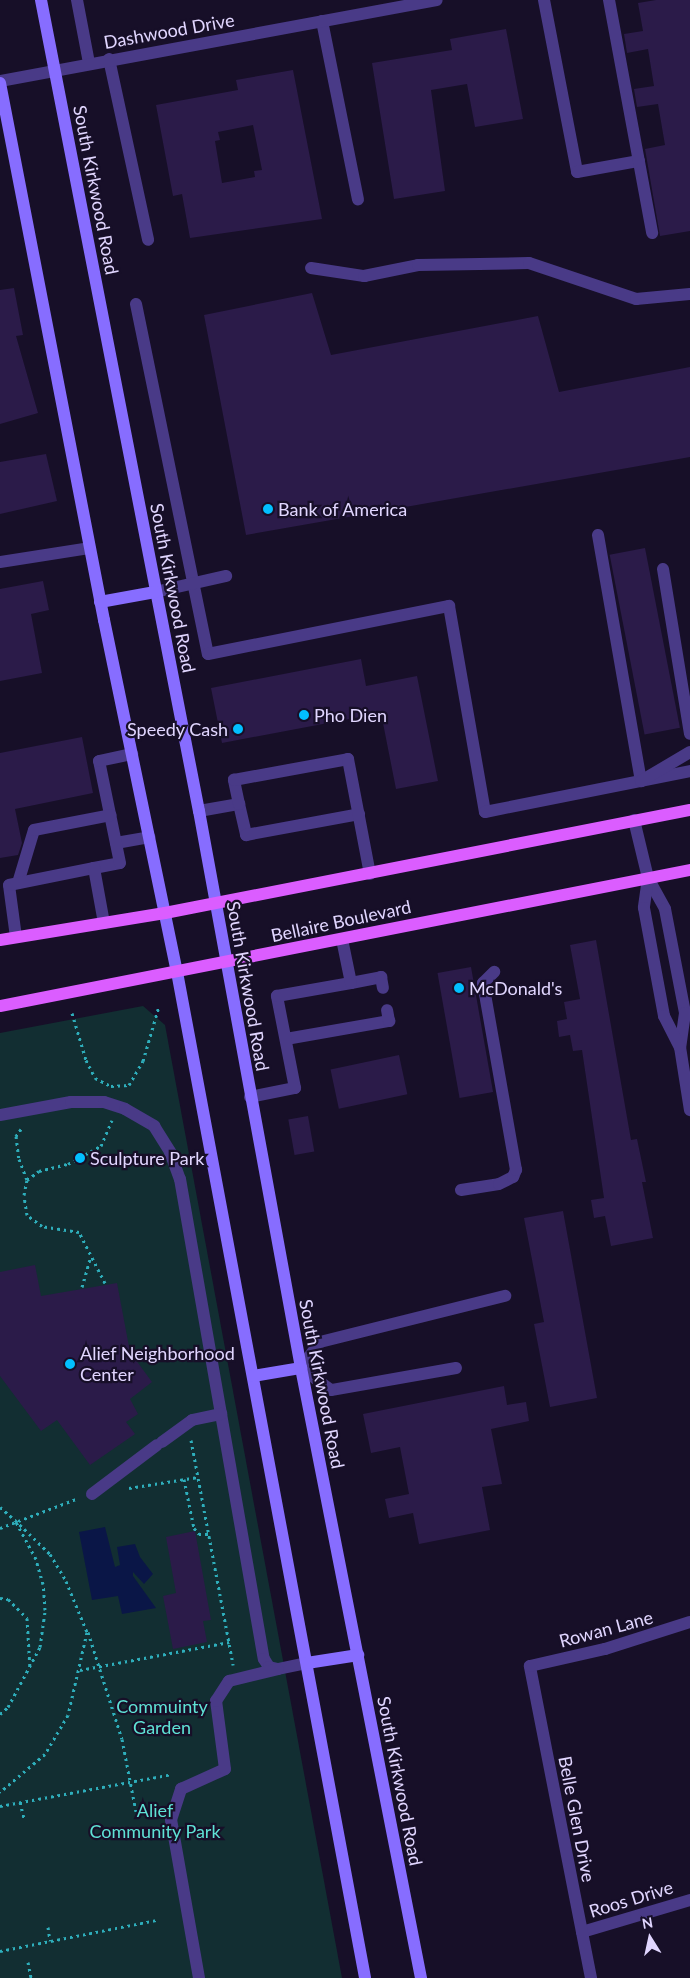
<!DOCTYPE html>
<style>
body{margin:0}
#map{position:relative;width:690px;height:1978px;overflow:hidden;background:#170f28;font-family:Lato,sans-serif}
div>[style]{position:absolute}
.green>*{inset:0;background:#122e32}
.water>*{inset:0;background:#0a1647}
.building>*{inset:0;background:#2b1b49;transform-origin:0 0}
.path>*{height:3px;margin-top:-1.5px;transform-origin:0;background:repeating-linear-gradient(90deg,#2eaebb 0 2.5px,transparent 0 6.5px)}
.service>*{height:12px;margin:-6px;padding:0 6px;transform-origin:6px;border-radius:6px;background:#493a87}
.pedestrian>*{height:12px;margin:-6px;padding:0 6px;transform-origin:6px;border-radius:6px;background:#493a87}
.minor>*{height:12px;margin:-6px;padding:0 6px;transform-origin:6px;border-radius:6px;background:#493a87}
.secondary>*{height:12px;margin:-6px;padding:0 6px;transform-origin:6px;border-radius:6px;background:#876dff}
.primary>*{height:12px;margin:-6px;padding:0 6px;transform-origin:6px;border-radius:6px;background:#db5dff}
.dots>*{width:14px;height:14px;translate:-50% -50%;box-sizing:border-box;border:2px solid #170f28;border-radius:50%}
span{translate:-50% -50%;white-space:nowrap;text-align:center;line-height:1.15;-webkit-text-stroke:4.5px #170f28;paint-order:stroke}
.street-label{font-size:18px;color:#e1d6ff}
.poi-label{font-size:18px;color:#e1d6ff}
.left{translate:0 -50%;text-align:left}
.right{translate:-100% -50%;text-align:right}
.park-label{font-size:18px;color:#5fe2d5}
.north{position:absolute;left:625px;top:1913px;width:50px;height:50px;-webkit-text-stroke:4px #170f28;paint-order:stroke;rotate:350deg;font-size:14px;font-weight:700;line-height:20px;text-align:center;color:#e1d6ff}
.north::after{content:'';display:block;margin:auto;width:18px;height:22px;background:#e1d6ff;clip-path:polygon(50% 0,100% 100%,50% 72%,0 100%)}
</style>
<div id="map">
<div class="green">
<i style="clip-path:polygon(143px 1006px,165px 1025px,342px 1978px,0 1978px,0 1033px)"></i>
</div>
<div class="water">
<i style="clip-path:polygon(105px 1527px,115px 1567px,120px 1565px,117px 1547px,135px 1544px,140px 1557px,153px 1574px,144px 1584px,133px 1572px,133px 1576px,156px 1608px,122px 1614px,118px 1596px,92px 1600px,79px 1532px)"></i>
</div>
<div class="building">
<i style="clip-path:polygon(656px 0,690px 0,690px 231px,660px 236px,645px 149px,665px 145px,658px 104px,637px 107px,634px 89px,654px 86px,648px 49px,627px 53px,624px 34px,643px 31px,638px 3px)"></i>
<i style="clip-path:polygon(506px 29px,523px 119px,475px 127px,467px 84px,431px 90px,445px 191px,394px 199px,372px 63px,452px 50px,450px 39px)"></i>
<i style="clip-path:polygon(evenodd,293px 70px,322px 219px,190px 238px,182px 194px,173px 196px,156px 105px,238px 90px,236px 80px,293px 70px,253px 125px,262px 170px,254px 171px,255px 177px,222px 183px,215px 141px,220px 140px,218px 132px,253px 125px)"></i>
<i style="clip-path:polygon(14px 288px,23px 335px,16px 336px,38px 413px,0 424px,0 290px)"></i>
<i style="clip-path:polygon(312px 293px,331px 355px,538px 316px,559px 392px,690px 367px,690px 457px,246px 535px,204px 315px)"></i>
<i style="clip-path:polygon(46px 454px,57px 501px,0 514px,0 462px)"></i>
<i style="left:645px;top:548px;width:183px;height:36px;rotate:79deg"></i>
<i style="clip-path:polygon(43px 581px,49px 610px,31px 614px,42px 673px,0 681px,0 589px)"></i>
<i style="clip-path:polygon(361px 659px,366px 686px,417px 676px,438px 781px,396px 789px,381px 713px,222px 743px,211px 688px)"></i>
<i style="clip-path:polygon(82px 737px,93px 793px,15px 809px,22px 843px,18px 855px,0 858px,0 753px)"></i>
<i style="clip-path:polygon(596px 940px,631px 1140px,637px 1139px,646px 1182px,642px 1182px,653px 1238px,611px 1246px,605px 1216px,594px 1218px,591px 1200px,604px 1198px,582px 1050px,573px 1051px,570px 1035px,559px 1037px,557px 1021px,567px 1019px,564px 1002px,580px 999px,570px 945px)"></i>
<i style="left:471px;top:967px;width:127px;height:34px;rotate:80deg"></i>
<i style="left:399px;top:1055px;width:40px;height:70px;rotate:78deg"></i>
<i style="left:308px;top:1116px;width:36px;height:20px;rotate:80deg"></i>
<i style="clip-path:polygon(563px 1211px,597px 1398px,550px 1407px,534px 1324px,544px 1322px,524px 1218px)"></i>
<i style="clip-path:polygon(35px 1265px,41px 1296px,117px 1283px,130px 1352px,152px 1382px,130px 1399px,138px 1414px,126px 1422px,135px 1434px,90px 1465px,57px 1420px,41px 1431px,0 1376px,0 1272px)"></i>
<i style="clip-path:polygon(504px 1386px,507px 1405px,526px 1402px,529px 1421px,491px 1429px,502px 1484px,482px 1487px,490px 1530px,419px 1544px,413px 1513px,389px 1518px,385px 1499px,409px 1494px,400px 1447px,371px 1453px,363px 1414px)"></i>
<i style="clip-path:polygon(195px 1531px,211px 1620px,203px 1621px,207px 1642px,173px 1649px,163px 1596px,176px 1593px,166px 1537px)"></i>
</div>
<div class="path">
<i style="left:72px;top:1013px;width:49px;rotate:73.4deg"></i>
<i style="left:86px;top:1060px;width:20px;rotate:63deg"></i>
<i style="left:95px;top:1078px;width:18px;rotate:27deg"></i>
<i style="left:111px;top:1086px;width:18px;rotate:-3deg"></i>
<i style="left:129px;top:1085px;width:28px;rotate:-60deg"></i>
<i style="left:143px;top:1061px;width:57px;rotate:-73.8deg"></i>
<i style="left:21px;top:1129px;width:9px;rotate:126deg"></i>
<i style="left:16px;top:1136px;width:23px;rotate:83deg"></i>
<i style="left:19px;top:1159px;width:22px;rotate:69deg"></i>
<i style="left:105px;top:1283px;width:57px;rotate:-117deg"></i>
<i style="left:79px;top:1232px;width:37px;rotate:-171deg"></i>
<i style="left:42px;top:1226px;width:19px;rotate:-144deg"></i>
<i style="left:27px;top:1215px;width:20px;rotate:-99deg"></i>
<i style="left:24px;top:1195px;width:15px;rotate:-79deg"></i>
<i style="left:27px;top:1180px;width:15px;rotate:-37deg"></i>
<i style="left:39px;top:1171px;width:30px;rotate:-14deg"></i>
<i style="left:68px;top:1164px;width:38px;rotate:-29deg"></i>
<i style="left:101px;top:1146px;width:28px;rotate:-67deg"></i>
<i style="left:82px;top:1287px;width:32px;rotate:-74deg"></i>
<i style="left:191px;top:1440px;width:229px;rotate:79.4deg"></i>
<i style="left:184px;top:1479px;width:50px;rotate:78.5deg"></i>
<i style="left:194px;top:1528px;width:8px;rotate:50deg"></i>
<i style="left:199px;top:1534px;width:9px"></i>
<i style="left:129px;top:1488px;width:70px;rotate:-9.1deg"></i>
<i style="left:0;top:1507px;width:20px;rotate:41deg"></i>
<i style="left:0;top:1528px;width:81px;rotate:-20.9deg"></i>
<i style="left:0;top:1598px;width:8px;rotate:7deg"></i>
<i style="left:8px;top:1599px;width:27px;rotate:45deg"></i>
<i style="left:27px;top:1618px;width:50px;rotate:86.6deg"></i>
<i style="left:88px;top:1632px;width:112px;rotate:72.4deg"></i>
<i style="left:122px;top:1739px;width:79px;rotate:79.1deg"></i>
<i style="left:80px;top:1670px;width:152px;rotate:-10.6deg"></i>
<i style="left:0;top:1714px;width:11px;rotate:-41deg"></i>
<i style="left:8px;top:1707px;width:68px;rotate:-61.9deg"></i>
<i style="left:40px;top:1647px;width:37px;rotate:-82deg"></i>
<i style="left:45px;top:1610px;width:26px;rotate:-94deg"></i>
<i style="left:43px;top:1584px;width:26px;rotate:-106deg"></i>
<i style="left:36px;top:1559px;width:44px;rotate:-118.3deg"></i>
<i style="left:15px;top:1520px;width:49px;rotate:44.2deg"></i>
<i style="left:50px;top:1554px;width:31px;rotate:59deg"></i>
<i style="left:66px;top:1581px;width:55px;rotate:67.6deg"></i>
<i style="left:87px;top:1632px;width:85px;rotate:102.9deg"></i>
<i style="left:68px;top:1715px;width:45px;rotate:120.5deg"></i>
<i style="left:45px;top:1754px;width:59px;rotate:139.8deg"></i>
<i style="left:20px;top:1802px;width:16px;rotate:76deg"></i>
<i style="left:0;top:1806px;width:175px;rotate:-10.5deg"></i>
<i style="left:48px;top:1927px;width:14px;rotate:82deg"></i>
<i style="left:0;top:1951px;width:159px;rotate:-11.2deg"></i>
<i style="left:28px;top:1962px;width:16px;rotate:79deg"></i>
</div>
<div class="service">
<i style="left:77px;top:0;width:64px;rotate:79.2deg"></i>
<i style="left:544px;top:0;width:175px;rotate:79.1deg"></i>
<i style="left:577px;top:172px;width:63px;rotate:-10.1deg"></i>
<i style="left:609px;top:0;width:237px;rotate:79.5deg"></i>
<i style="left:322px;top:21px;width:182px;rotate:78.6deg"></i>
<i style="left:109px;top:59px;width:185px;rotate:77.8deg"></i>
<i style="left:311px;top:268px;width:54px;rotate:8.6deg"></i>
<i style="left:364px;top:276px;width:55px;rotate:-11.5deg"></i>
<i style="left:418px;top:265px;width:111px;rotate:-1deg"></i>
<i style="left:529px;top:263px;width:113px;rotate:18.6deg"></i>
<i style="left:636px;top:299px;width:54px;rotate:-5.3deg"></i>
<i style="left:136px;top:304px;width:357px;rotate:78.4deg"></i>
<i style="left:208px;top:654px;width:246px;rotate:-11.3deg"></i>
<i style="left:449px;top:606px;width:209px;rotate:80.1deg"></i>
<i style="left:485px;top:812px;width:209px;rotate:-11.3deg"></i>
<i style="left:598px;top:535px;width:250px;rotate:80.1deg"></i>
<i style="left:641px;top:781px;width:57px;rotate:-30.6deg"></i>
<i style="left:663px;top:569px;width:167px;rotate:80.7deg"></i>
<i style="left:155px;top:592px;width:73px;rotate:-12.7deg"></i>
<i style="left:239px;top:804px;width:32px;rotate:77deg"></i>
<i style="left:246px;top:835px;width:115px;rotate:-10.5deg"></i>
<i style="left:199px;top:811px;width:41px;rotate:-9.9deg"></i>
<i style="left:239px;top:804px;width:25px;rotate:-102deg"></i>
<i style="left:234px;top:780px;width:116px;rotate:-10.4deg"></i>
<i style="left:348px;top:759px;width:117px;rotate:79.2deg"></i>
<i style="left:116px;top:843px;width:34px;rotate:-10deg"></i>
<i style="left:94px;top:868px;width:26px;rotate:-11deg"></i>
<i style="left:120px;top:863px;width:104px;rotate:-101.6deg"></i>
<i style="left:99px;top:761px;width:34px;rotate:-12deg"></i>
<i style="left:18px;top:883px;width:55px;rotate:-73.2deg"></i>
<i style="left:34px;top:830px;width:78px;rotate:-11deg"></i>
<i style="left:16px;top:937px;width:52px;rotate:-97.7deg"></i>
<i style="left:9px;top:885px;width:87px;rotate:-11.3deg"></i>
<i style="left:94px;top:868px;width:56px;rotate:79.7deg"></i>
<i style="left:351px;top:983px;width:31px;rotate:-11deg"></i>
<i style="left:381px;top:977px;width:11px;rotate:80deg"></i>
<i style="left:286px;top:1039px;width:105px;rotate:-9.9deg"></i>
<i style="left:389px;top:1021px;width:11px;rotate:-100deg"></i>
<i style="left:250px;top:1097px;width:46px;rotate:-11.3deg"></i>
<i style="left:295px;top:1088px;width:94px;rotate:-101.1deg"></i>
<i style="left:277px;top:996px;width:75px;rotate:-10deg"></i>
<i style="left:351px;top:983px;width:45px;rotate:-101.6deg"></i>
<i style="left:0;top:1115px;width:72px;rotate:-10.4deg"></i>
<i style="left:71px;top:1102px;width:33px"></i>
<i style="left:104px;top:1102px;width:22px;rotate:18deg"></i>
<i style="left:125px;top:1109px;width:34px;rotate:30deg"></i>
<i style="left:154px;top:1126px;width:31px;rotate:58deg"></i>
<i style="left:170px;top:1152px;width:29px;rotate:70deg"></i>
<i style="left:180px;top:1179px;width:487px;rotate:80.1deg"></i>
<i style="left:264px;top:1659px;width:9px;rotate:58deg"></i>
<i style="left:269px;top:1667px;width:9px;rotate:13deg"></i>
<i style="left:278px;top:1669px;width:30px;rotate:-12deg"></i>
<i style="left:461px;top:1190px;width:38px;rotate:-9deg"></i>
<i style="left:499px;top:1184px;width:16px;rotate:-27deg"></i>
<i style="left:513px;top:1177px;width:8px;rotate:-67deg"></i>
<i style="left:516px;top:1170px;width:190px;rotate:-100deg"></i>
<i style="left:483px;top:983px;width:16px;rotate:-45deg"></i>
<i style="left:456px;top:1368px;width:127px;rotate:170deg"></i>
<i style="left:331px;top:1390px;width:37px;rotate:-144deg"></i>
<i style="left:301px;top:1368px;width:32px;rotate:-54deg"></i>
<i style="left:320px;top:1342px;width:191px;rotate:-14deg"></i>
<i style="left:162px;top:1442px;width:37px;rotate:-36deg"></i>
<i style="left:192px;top:1420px;width:30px;rotate:-12deg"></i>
<i style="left:199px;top:1978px;width:160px;rotate:-100deg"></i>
<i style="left:171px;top:1820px;width:33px;rotate:-72deg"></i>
<i style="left:181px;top:1789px;width:48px;rotate:-24.4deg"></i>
<i style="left:225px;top:1769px;width:69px;rotate:-97.5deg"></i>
<i style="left:216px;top:1701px;width:24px;rotate:-57deg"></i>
<i style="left:229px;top:1681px;width:50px;rotate:-13.8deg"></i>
</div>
<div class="pedestrian">
<i style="left:92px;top:1494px;width:81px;rotate:-37deg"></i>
</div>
<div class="minor">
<i style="left:0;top:81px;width:444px;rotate:-10.5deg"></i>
<i style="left:0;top:562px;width:90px;rotate:-8.9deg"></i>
<i style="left:634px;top:820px;width:60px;rotate:76.4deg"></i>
<i style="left:648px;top:878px;width:35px;rotate:61deg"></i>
<i style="left:665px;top:909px;width:106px;rotate:79.1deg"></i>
<i style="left:685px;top:1013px;width:34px;rotate:98deg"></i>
<i style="left:680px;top:1047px;width:64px;rotate:81deg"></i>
<i style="left:648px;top:878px;width:30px;rotate:98deg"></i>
<i style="left:644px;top:908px;width:110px;rotate:79.5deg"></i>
<i style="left:664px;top:1016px;width:35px;rotate:63deg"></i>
<i style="left:582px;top:1932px;width:113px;rotate:-16.5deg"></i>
<i style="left:591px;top:1978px;width:318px;rotate:-101.1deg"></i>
<i style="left:530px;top:1666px;width:77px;rotate:-12.8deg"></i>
<i style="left:605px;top:1649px;width:89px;rotate:-17.6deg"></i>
</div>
<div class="secondary">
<i style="left:41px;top:0;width:826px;rotate:78.98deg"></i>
<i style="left:199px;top:811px;width:566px;rotate:79.62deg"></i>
<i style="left:301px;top:1368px;width:622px;rotate:78.87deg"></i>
<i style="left:0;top:83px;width:547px;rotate:79.04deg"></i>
<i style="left:104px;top:620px;width:359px;rotate:78.3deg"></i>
<i style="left:177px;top:972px;width:1023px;rotate:79.41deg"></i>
<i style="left:100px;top:602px;width:56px;rotate:-10.3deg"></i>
<i style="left:253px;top:1376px;width:49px;rotate:-9.5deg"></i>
<i style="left:307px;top:1663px;width:52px;rotate:-8.9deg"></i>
</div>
<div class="primary">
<i style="left:0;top:940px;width:167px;rotate:-9.3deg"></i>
<i style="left:165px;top:913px;width:535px;rotate:-11.1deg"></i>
<i style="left:0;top:1006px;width:703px;rotate:-11.15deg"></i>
</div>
<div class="dots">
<i style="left:268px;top:509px;background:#02bfff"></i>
<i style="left:304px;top:715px;background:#02bfff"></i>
<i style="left:238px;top:729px;background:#02bfff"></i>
<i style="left:459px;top:988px;background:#02bfff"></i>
<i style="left:80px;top:1158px;background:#02bfff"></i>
<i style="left:70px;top:1364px;background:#02bfff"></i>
</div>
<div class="street-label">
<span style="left:169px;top:31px;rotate:-10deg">Dashwood Drive</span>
<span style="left:96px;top:190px;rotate:79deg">South Kirkwood Road</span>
<span style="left:173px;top:588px;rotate:79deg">South Kirkwood Road</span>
<span style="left:341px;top:921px;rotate:-12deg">Bellaire Boulevard</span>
<span style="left:248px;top:986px;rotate:80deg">South Kirkwood Road</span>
<span style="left:322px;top:1384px;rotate:79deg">South Kirkwood Road</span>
<span style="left:606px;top:1629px;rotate:-15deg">Rowan Lane</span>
<span style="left:400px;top:1781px;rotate:79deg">South Kirkwood Road</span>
<span style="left:577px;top:1819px;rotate:79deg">Belle Glen Drive</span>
<span style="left:631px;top:1899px;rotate:-17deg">Roos Drive</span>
</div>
<div class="poi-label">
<span class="left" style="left:278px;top:509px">Bank of America</span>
<span class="left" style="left:314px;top:715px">Pho Dien</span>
<span class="right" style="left:228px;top:729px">Speedy Cash</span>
<span class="left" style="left:469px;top:988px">McDonald's</span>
<span class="left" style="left:90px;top:1158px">Sculpture Park</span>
<span class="left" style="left:80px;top:1364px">Alief Neighborhood<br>Center</span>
</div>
<div class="park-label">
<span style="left:162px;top:1717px">Commuinty<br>Garden</span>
<span style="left:155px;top:1821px">Alief<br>Community Park</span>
</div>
<div class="north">N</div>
</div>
